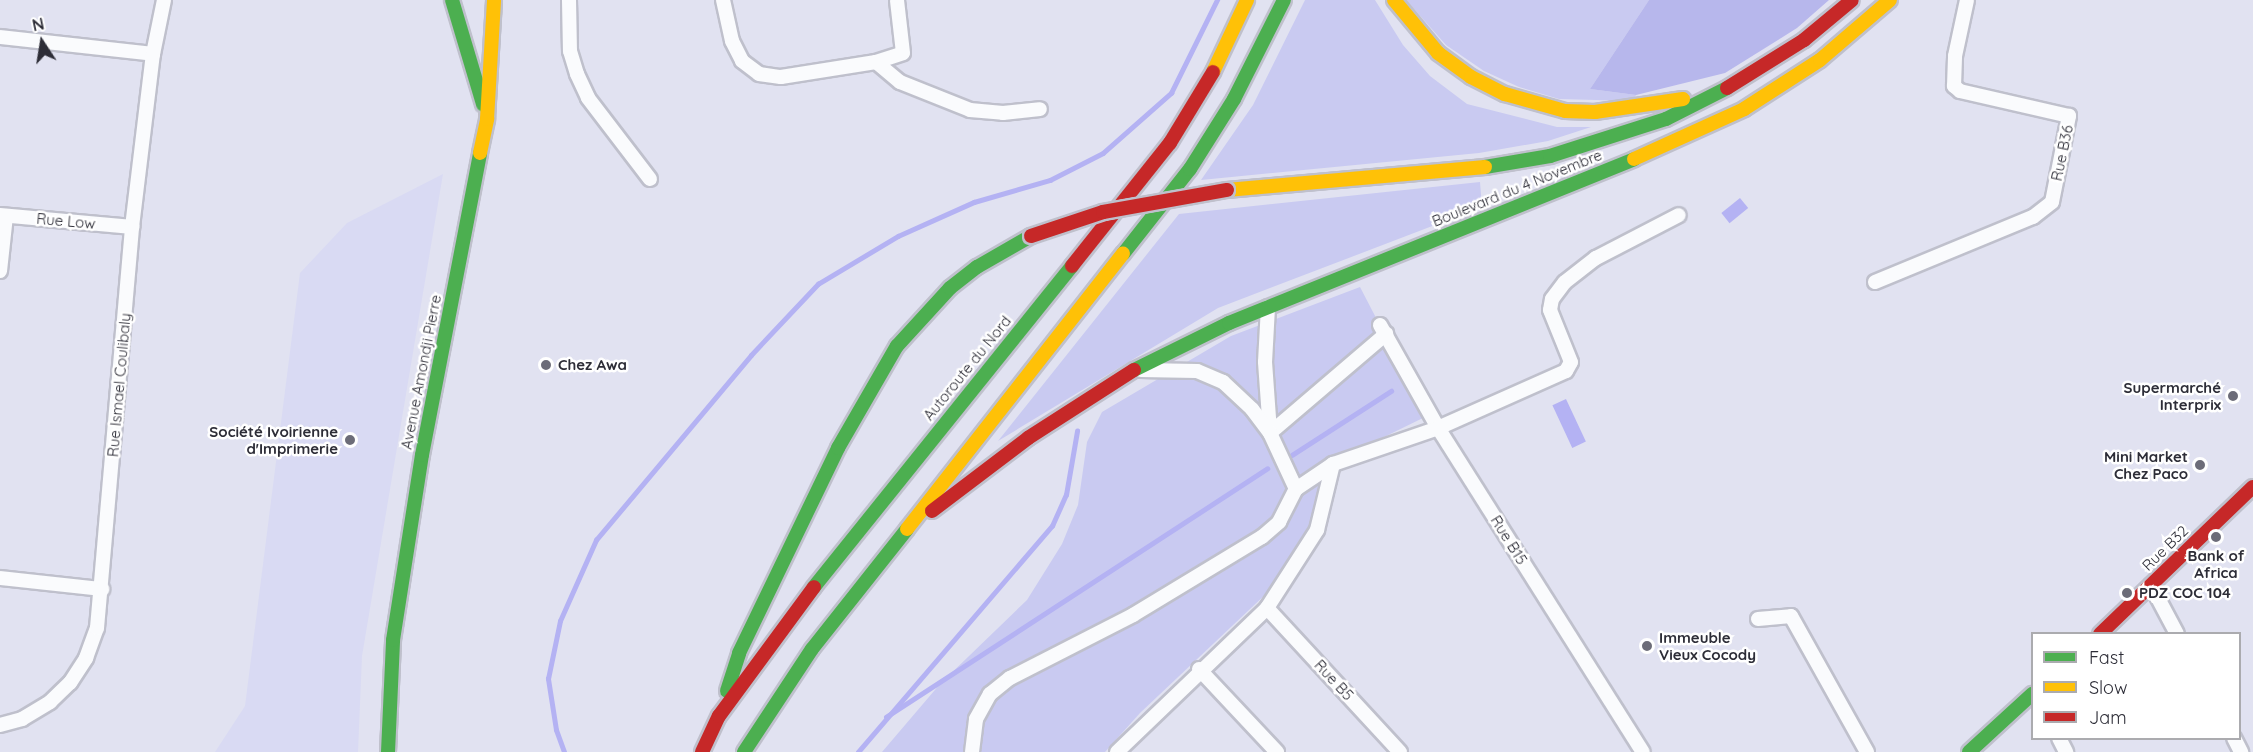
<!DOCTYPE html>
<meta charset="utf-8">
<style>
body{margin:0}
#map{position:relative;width:2253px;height:752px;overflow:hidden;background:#e1e2f1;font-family:Quicksand,sans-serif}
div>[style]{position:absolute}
.built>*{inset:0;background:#d9daf3}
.green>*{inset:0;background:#c9caf1}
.forest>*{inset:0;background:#b7b7ec}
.water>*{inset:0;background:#b4b2f3;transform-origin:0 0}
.stream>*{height:4.5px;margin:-2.25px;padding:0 2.25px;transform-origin:2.25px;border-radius:2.25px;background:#b4b2f3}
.roads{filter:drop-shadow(2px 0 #bfc0cc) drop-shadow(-2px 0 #bfc0cc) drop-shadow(0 2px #bfc0cc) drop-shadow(0 -2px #bfc0cc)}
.street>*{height:14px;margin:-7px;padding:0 7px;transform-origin:7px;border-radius:7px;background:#fafbfd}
.fast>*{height:14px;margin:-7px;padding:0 7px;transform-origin:7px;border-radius:7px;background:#4caf50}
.slow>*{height:14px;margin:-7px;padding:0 7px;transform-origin:7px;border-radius:7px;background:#ffc107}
.jam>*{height:14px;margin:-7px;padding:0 7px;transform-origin:7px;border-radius:7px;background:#c62828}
.bridges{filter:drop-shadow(2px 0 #bfc0cc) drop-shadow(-2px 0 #bfc0cc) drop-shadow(0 2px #bfc0cc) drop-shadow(0 -2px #bfc0cc)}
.jam-bridge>*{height:14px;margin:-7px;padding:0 7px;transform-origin:7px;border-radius:7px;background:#c62828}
.dots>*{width:16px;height:16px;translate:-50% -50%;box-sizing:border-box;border:3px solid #fff;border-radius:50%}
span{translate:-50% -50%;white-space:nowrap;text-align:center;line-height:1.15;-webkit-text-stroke:5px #fff;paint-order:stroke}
.street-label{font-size:15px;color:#2d2d37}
.poi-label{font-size:15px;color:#2d2d37;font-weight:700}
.left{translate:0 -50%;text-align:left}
.right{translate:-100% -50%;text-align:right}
.legend{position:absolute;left:2031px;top:632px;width:210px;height:108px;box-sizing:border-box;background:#fff;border:2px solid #ababaf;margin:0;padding:8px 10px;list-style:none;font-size:18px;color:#2d2d37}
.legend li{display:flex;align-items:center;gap:12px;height:30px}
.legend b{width:30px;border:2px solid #ababaf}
.north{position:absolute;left:12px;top:12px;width:60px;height:60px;-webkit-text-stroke:4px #fff;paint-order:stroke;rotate:348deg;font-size:16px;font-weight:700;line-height:24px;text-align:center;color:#2d2d37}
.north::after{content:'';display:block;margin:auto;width:21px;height:27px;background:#2d2d37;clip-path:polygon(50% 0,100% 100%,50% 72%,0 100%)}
</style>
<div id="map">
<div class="built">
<i style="clip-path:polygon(443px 174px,362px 656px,358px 752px,215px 752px,245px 706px,300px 273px,347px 223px)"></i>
</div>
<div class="green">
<i style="clip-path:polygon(1305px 0,1375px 0,1403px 45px,1430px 76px,1467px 104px,1557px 127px,1591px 127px,1548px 141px,1479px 153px,1201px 180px,1253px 105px)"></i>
<i style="clip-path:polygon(1406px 0,1649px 0,1590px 89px,1636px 95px,1633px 101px,1559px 99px,1519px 87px,1484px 71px,1446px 45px)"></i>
<i style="clip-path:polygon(1480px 182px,1482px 207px,1218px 308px,998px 441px,1179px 214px)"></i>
<i style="clip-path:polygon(1360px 287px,1427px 416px,1337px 460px,1312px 523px,1268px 592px,1140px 713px,1105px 752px,882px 752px,940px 684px,1027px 600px,1062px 544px,1078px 505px,1087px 442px,1102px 412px,1231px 336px)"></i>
</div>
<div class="forest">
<i style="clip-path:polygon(1649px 0,1829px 0,1797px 28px,1725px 73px,1636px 95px,1590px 89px)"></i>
</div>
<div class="water">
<i style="left:1740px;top:198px;width:13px;height:24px;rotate:51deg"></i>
<i style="left:1566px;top:399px;width:47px;height:15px;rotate:65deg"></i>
</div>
<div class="stream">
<i style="left:1292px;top:455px;width:118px;rotate:-32.9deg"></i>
<i style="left:886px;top:717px;width:455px;rotate:-33.1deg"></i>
<i style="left:564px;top:752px;width:23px;rotate:-110deg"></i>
<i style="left:556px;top:730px;width:52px;rotate:-98.9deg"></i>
<i style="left:548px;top:679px;width:59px;rotate:-78.3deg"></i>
<i style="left:560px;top:621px;width:89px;rotate:-66deg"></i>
<i style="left:596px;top:540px;width:241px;rotate:-50deg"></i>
<i style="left:751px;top:355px;width:98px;rotate:-46.7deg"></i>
<i style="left:818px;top:284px;width:93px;rotate:-31deg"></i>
<i style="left:898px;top:236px;width:83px;rotate:-24.1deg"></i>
<i style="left:974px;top:202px;width:79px;rotate:-16.1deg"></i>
<i style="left:1050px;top:180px;width:59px;rotate:-27deg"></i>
<i style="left:1103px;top:153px;width:91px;rotate:-41.4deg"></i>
<i style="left:1171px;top:93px;width:104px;rotate:-63.7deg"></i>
<i style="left:858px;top:752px;width:298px;rotate:-49.4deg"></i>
<i style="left:1052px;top:526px;width:34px;rotate:-66deg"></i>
<i style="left:1066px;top:495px;width:65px;rotate:-80.2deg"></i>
</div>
<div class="roads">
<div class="street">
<i style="left:569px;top:0;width:51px;rotate:88.9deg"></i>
<i style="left:570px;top:51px;width:24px;rotate:73deg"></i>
<i style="left:577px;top:74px;width:26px;rotate:65deg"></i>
<i style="left:588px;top:98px;width:102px;rotate:52.6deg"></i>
<i style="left:723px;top:0;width:42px;rotate:77.6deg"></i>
<i style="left:732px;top:41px;width:22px;rotate:63deg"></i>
<i style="left:742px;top:61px;width:21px;rotate:37deg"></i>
<i style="left:759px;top:74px;width:22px;rotate:8deg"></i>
<i style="left:781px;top:77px;width:96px;rotate:-9deg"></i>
<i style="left:876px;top:62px;width:28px;rotate:-18deg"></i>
<i style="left:903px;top:53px;width:53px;rotate:-96.5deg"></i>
<i style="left:0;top:37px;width:154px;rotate:6.3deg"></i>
<i style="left:876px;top:62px;width:31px;rotate:40deg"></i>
<i style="left:900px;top:82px;width:75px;rotate:21.8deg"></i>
<i style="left:970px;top:110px;width:33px;rotate:5deg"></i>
<i style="left:1003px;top:113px;width:37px;rotate:-6deg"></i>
<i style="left:0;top:215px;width:133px;rotate:5.2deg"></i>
<i style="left:0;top:271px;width:55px;rotate:-83.8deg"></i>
<i style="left:1875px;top:282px;width:171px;rotate:-22.4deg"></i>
<i style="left:2033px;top:217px;width:24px;rotate:-38deg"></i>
<i style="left:2052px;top:202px;width:88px;rotate:-78.8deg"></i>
<i style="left:2069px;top:116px;width:112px;rotate:-167.1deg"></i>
<i style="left:1960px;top:91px;width:8px;rotate:-140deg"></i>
<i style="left:1954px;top:86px;width:30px;rotate:-88deg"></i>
<i style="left:1955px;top:56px;width:57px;rotate:-77.9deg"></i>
<i style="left:1268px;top:307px;width:55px;rotate:93.1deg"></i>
<i style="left:1265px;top:362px;width:69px;rotate:85.9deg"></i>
<i style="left:1380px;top:325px;width:118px;rotate:60.6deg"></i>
<i style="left:1438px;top:428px;width:383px;rotate:57.7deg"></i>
<i style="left:1270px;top:433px;width:153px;rotate:-40.5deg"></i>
<i style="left:1296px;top:489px;width:45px;rotate:-34deg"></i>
<i style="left:1333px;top:464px;width:111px;rotate:-18.9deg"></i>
<i style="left:1438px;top:428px;width:140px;rotate:-24deg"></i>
<i style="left:1566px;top:371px;width:10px;rotate:-61deg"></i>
<i style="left:1571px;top:362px;width:56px;rotate:-112deg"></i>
<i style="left:1550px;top:310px;width:11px;rotate:-80deg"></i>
<i style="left:1552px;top:299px;width:21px;rotate:-53deg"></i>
<i style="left:1565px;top:282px;width:39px;rotate:-38deg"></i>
<i style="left:1596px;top:258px;width:93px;rotate:-27.4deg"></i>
<i style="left:0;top:578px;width:103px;rotate:6.2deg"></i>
<i style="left:2151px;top:585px;width:55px;rotate:62deg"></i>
<i style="left:1267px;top:608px;width:196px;rotate:47.3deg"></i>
<i style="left:1758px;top:619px;width:33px;rotate:-5deg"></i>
<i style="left:1791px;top:616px;width:156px;rotate:60.8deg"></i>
<i style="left:1199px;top:669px;width:114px;rotate:46.8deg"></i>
<i style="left:0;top:725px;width:23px;rotate:-15deg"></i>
<i style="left:22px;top:719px;width:33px;rotate:-31deg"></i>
<i style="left:50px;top:702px;width:28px;rotate:-44deg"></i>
<i style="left:70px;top:683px;width:30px;rotate:-57deg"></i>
<i style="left:86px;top:658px;width:32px;rotate:-70deg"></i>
<i style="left:97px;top:628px;width:403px;rotate:-85deg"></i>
<i style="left:132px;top:227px;width:174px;rotate:-83.1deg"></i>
<i style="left:153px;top:54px;width:55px;rotate:-78.5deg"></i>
<i style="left:2059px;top:738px;width:16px;rotate:63deg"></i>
<i style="left:2234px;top:738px;width:16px;rotate:63deg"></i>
<i style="left:972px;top:752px;width:33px;rotate:-83deg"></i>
<i style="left:976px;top:719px;width:29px;rotate:-61deg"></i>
<i style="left:990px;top:694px;width:26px;rotate:-39deg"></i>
<i style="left:1010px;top:678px;width:138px;rotate:-27.1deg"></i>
<i style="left:1133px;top:615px;width:151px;rotate:-31.2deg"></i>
<i style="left:1262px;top:537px;width:23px;rotate:-41deg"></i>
<i style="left:1279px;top:522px;width:37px;rotate:-63deg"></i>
<i style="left:1296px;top:489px;width:62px;rotate:-114.9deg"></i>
<i style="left:1270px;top:433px;width:30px;rotate:-127deg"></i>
<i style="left:1252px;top:409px;width:40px;rotate:-137deg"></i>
<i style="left:1223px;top:382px;width:28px;rotate:-157deg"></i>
<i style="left:1197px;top:371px;width:56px;rotate:-179deg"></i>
<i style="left:1117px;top:752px;width:208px;rotate:-43.8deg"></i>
<i style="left:1267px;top:608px;width:93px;rotate:-57.3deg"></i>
<i style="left:1317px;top:530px;width:68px;rotate:-76.4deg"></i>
</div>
<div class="fast">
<i style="left:452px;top:0;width:109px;rotate:73.4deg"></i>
<i style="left:1485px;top:167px;width:66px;rotate:-9.6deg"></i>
<i style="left:1550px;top:156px;width:122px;rotate:-17.7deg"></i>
<i style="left:1666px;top:119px;width:68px;rotate:-26.9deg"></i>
<i style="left:1123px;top:254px;width:108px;rotate:-51.8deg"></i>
<i style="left:1190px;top:169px;width:83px;rotate:-57.8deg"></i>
<i style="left:1234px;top:99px;width:111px;rotate:-63.2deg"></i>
<i style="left:1134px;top:370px;width:106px;rotate:-26.3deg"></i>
<i style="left:1229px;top:323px;width:437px;rotate:-22deg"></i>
<i style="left:814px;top:587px;width:412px;rotate:-51.2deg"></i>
<i style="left:727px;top:691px;width:40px;rotate:-72deg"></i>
<i style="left:739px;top:653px;width:228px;rotate:-64.2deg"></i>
<i style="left:838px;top:448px;width:118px;rotate:-60deg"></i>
<i style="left:897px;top:346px;width:79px;rotate:-47.6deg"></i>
<i style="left:950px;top:288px;width:34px;rotate:-38deg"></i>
<i style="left:977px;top:267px;width:62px;rotate:-29.9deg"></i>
<i style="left:388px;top:752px;width:112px;rotate:-87.4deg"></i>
<i style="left:393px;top:640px;width:187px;rotate:-81.1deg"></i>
<i style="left:422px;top:455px;width:308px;rotate:-79.1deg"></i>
<i style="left:744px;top:752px;width:123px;rotate:-56.6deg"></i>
<i style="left:812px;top:649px;width:153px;rotate:-51.6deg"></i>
<i style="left:1969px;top:752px;width:86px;rotate:-42.6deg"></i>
</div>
<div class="slow">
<i style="left:1394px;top:0;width:69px;rotate:50.3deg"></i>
<i style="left:1438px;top:53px;width:41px;rotate:36deg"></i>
<i style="left:1471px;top:77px;width:38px;rotate:27deg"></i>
<i style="left:1505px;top:94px;width:62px;rotate:15.8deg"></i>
<i style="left:1565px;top:111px;width:30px;rotate:2deg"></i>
<i style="left:1595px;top:112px;width:89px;rotate:-8.4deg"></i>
<i style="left:1213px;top:72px;width:80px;rotate:-64.7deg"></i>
<i style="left:480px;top:153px;width:35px;rotate:-78deg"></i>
<i style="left:487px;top:119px;width:119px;rotate:-86.6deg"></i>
<i style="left:1634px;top:159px;width:121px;rotate:-24.4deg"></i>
<i style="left:1744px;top:109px;width:90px;rotate:-32.8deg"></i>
<i style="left:1820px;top:60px;width:92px;rotate:-40.6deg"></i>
<i style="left:1227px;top:190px;width:259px;rotate:-5.1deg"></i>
<i style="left:907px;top:529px;width:350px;rotate:-51.9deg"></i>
</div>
<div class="jam">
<i style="left:1727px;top:88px;width:91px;rotate:-31.9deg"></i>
<i style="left:1804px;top:40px;width:62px;rotate:-39.8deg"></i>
<i style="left:1072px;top:266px;width:157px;rotate:-51.5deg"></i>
<i style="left:1170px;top:143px;width:83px;rotate:-58.8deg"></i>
<i style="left:932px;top:511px;width:121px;rotate:-37.2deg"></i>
<i style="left:1028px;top:438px;width:126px;rotate:-32.7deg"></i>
<i style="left:2100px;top:634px;width:212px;rotate:-43.9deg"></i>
<i style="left:702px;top:752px;width:40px;rotate:-65deg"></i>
<i style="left:719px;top:716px;width:160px;rotate:-53.6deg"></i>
</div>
</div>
<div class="bridges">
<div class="jam-bridge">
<i style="left:1031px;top:236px;width:76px;rotate:-18.4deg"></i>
<i style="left:1103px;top:212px;width:126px;rotate:-10.1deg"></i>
</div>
</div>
<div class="dots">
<i style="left:546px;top:365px;background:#6c6c78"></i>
<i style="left:2233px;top:396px;background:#6c6c78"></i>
<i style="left:350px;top:440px;background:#6c6c78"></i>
<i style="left:2200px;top:465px;background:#6c6c78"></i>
<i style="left:2216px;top:537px;background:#6c6c78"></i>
<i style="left:2127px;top:593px;background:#6c6c78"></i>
<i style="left:1647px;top:646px;background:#6c6c78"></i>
</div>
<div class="street-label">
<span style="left:2062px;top:153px;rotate:-78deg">Rue B36</span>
<span style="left:1517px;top:188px;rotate:-22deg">Boulevard du 4 Novembre</span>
<span style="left:66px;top:221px;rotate:5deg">Rue Low</span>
<span style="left:967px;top:368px;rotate:-51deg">Autoroute du Nord</span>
<span style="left:421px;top:372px;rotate:-79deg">Avenue Amondji Pierre</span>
<span style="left:119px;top:385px;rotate:-85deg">Rue Ismael Coulibaly</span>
<span style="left:1509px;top:540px;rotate:58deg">Rue B15</span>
<span style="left:2165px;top:548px;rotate:-44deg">Rue B32</span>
<span style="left:1334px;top:680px;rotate:47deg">Rue B5</span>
</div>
<div class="poi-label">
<span class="left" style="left:558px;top:365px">Chez Awa</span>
<span class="right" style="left:2221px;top:396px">Supermarché<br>Interprix</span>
<span class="right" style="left:338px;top:440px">Société Ivoirienne<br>d'Imprimerie</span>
<span class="right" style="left:2188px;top:465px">Mini Market<br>Chez Paco</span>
<span style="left:2216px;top:564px">Bank of<br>Africa</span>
<span class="left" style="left:2139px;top:593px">PDZ COC 104</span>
<span class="left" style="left:1659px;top:646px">Immeuble<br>Vieux Cocody</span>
</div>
<ul class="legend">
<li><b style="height:8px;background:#4caf50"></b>Fast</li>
<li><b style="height:8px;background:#ffc107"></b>Slow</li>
<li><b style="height:8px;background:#c62828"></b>Jam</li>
</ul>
<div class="north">N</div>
</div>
